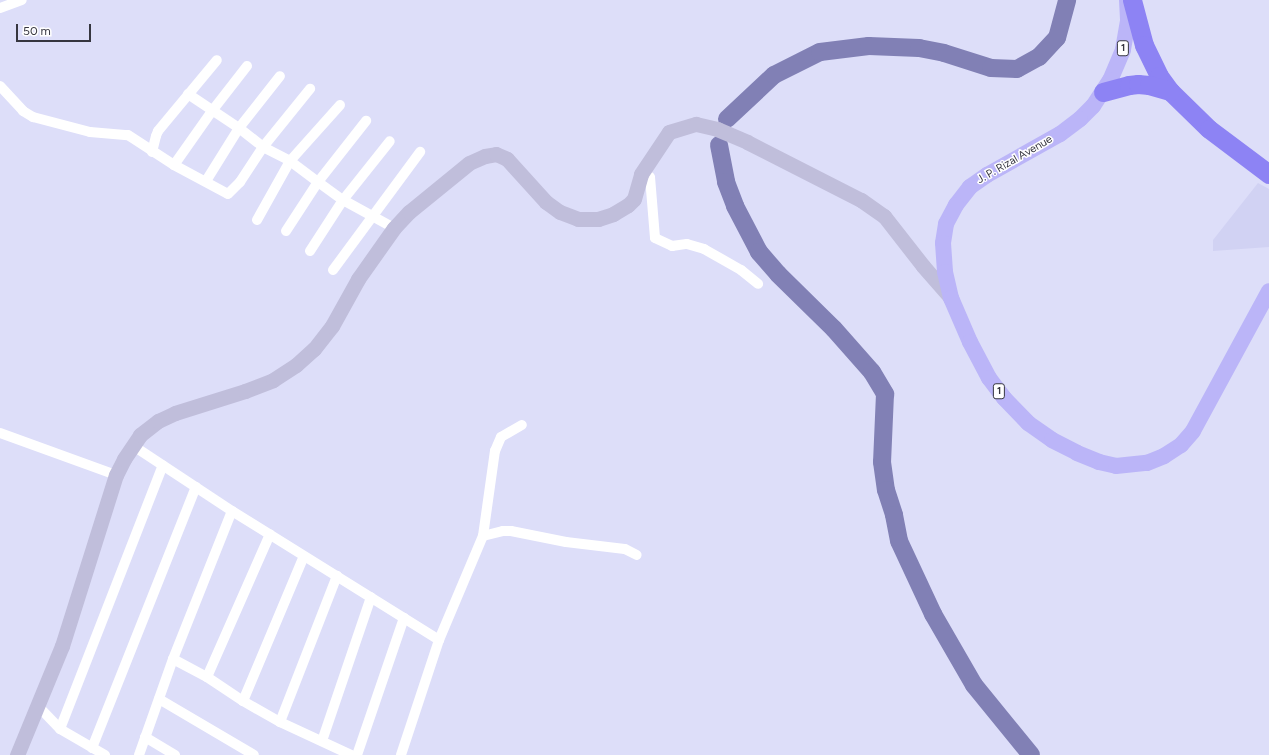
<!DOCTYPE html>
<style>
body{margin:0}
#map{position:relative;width:1269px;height:755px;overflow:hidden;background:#dddef9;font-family:Figtree,sans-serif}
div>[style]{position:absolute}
.built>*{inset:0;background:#d1d2f3}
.river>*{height:18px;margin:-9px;padding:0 9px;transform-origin:9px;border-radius:9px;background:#8180b5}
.street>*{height:10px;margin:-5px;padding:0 5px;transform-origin:5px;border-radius:5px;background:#fff}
.secondary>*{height:15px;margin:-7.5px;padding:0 7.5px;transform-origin:7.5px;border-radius:7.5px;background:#c0bedb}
.primary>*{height:16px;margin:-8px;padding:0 8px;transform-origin:8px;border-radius:8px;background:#bbb5f8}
.highway>*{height:19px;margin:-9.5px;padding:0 9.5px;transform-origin:9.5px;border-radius:9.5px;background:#8d83f4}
span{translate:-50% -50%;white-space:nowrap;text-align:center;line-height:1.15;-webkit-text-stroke:3px #fff;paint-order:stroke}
.shield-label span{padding:1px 3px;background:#fff;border:1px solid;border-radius:3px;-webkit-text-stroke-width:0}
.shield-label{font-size:10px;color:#363640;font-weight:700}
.street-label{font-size:11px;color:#363640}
.scale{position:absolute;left:16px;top:24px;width:75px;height:18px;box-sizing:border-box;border:2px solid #363640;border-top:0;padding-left:5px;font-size:12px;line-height:14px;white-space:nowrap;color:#363640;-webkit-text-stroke:3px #fff;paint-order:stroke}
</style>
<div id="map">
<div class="built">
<i style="clip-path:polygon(1258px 183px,1269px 189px,1269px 247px,1213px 251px,1213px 240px)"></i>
</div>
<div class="river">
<i style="left:727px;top:119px;width:64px;rotate:-43.1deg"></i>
<i style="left:774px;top:75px;width:51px;rotate:-26.6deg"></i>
<i style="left:820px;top:52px;width:49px;rotate:-7deg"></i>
<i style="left:869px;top:46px;width:50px;rotate:2.3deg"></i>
<i style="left:919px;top:48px;width:25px;rotate:11deg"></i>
<i style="left:944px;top:53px;width:49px;rotate:17.7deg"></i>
<i style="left:991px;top:68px;width:26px;rotate:2deg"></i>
<i style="left:1017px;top:69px;width:25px;rotate:-29deg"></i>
<i style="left:1039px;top:57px;width:26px;rotate:-47deg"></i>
<i style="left:1057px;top:38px;width:39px;rotate:-75deg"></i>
<i style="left:719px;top:145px;width:38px;rotate:79deg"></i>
<i style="left:726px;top:182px;width:26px;rotate:69deg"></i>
<i style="left:735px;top:206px;width:52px;rotate:62.4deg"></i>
<i style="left:759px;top:252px;width:29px;rotate:49deg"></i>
<i style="left:778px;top:274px;width:78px;rotate:44.5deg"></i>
<i style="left:834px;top:329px;width:57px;rotate:48.5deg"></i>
<i style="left:872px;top:372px;width:26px;rotate:59deg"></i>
<i style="left:885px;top:394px;width:68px;rotate:92.5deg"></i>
<i style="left:882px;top:462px;width:28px;rotate:82deg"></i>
<i style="left:886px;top:490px;width:26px;rotate:72deg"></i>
<i style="left:894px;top:515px;width:26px;rotate:79deg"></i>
<i style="left:899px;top:541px;width:81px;rotate:65deg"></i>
<i style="left:933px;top:614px;width:82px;rotate:60deg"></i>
<i style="left:974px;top:685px;width:90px;rotate:50.8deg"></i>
</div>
<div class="street">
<i style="left:0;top:8px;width:23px;rotate:-20deg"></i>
<i style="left:0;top:86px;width:34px;rotate:47deg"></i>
<i style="left:23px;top:111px;width:12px;rotate:31deg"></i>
<i style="left:33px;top:117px;width:59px;rotate:14.7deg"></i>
<i style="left:90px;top:132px;width:38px;rotate:5deg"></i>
<i style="left:128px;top:135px;width:55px;rotate:33.1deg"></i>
<i style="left:174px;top:165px;width:61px;rotate:28.2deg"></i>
<i style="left:228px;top:194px;width:17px;rotate:-45deg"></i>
<i style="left:240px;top:182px;width:42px;rotate:-56.7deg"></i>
<i style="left:263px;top:147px;width:75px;rotate:-51deg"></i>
<i style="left:188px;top:94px;width:61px;rotate:33.7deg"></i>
<i style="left:239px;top:128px;width:31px;rotate:38deg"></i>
<i style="left:263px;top:147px;width:30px;rotate:27deg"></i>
<i style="left:290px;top:161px;width:35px;rotate:37deg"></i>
<i style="left:318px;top:182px;width:31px;rotate:36deg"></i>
<i style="left:343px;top:200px;width:58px;rotate:28.8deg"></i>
<i style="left:152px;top:152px;width:16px;rotate:-76deg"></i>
<i style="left:156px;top:136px;width:5px;rotate:-68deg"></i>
<i style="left:158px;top:131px;width:92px;rotate:-50.3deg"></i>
<i style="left:174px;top:165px;width:66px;rotate:-54.9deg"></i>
<i style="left:212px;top:111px;width:57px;rotate:-52.1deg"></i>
<i style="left:641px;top:174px;width:9px;rotate:18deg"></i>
<i style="left:650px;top:177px;width:61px;rotate:85.3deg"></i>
<i style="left:655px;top:238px;width:19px;rotate:25deg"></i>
<i style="left:672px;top:246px;width:15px;rotate:-8deg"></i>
<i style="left:687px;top:244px;width:18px;rotate:16deg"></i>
<i style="left:704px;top:249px;width:43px;rotate:29.6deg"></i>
<i style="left:741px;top:270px;width:22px;rotate:39deg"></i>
<i style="left:206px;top:181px;width:62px;rotate:-58.1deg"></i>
<i style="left:239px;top:128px;width:66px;rotate:-51.7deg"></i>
<i style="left:257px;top:220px;width:68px;rotate:-60.8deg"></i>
<i style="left:290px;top:161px;width:75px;rotate:-48.2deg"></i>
<i style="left:286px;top:231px;width:59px;rotate:-56.9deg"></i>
<i style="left:318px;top:182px;width:78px;rotate:-51.8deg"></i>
<i style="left:310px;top:251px;width:61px;rotate:-57.1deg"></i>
<i style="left:343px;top:200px;width:75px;rotate:-51.5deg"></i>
<i style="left:333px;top:270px;width:147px;rotate:-53.6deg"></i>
<i style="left:0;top:433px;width:123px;rotate:19.9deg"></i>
<i style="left:132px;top:445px;width:120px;rotate:33.4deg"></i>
<i style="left:232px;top:511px;width:244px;rotate:31.9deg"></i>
<i style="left:439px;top:640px;width:121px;rotate:108.3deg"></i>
<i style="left:483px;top:536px;width:86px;rotate:-82deg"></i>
<i style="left:495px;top:451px;width:15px;rotate:-67deg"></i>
<i style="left:501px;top:437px;width:24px;rotate:-30deg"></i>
<i style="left:439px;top:640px;width:113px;rotate:-67.1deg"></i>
<i style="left:483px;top:536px;width:21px;rotate:-14deg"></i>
<i style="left:503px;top:531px;width:8px"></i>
<i style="left:511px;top:531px;width:56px;rotate:11.3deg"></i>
<i style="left:566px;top:542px;width:59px;rotate:6.8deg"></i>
<i style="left:625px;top:549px;width:13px;rotate:27deg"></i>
<i style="left:173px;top:659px;width:38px;rotate:28deg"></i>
<i style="left:207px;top:677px;width:43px;rotate:33.7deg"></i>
<i style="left:243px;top:701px;width:43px;rotate:29.6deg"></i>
<i style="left:280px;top:722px;width:78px;rotate:24.9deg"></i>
<i style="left:207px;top:677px;width:156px;rotate:-66.2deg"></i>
<i style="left:159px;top:699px;width:110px;rotate:30.5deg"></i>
<i style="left:243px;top:701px;width:157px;rotate:-67.2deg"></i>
<i style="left:37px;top:705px;width:33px;rotate:46deg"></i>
<i style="left:60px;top:729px;width:52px;rotate:30deg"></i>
<i style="left:280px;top:722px;width:157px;rotate:-68.7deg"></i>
<i style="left:60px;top:729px;width:283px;rotate:-68.7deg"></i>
<i style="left:145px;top:737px;width:35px;rotate:31deg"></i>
<i style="left:322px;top:741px;width:152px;rotate:-71.2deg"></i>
<i style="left:92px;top:748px;width:281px;rotate:-68.3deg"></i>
<i style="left:139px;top:755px;width:102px;rotate:-70.5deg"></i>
<i style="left:173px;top:659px;width:159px;rotate:-68.3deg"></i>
<i style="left:357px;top:755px;width:145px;rotate:-71.1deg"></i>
</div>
<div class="secondary">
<i style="left:17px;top:755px;width:118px;rotate:-67.6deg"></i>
<i style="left:62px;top:646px;width:179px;rotate:-72.5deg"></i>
<i style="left:116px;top:475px;width:18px;rotate:-63deg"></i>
<i style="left:124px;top:459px;width:29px;rotate:-56deg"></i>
<i style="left:140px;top:435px;width:23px;rotate:-38deg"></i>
<i style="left:158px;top:421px;width:19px;rotate:-25deg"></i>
<i style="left:175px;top:413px;width:73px;rotate:-17.4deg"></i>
<i style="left:245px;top:391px;width:30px;rotate:-21deg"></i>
<i style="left:273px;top:380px;width:27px;rotate:-33deg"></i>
<i style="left:296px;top:365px;width:24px;rotate:-42deg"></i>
<i style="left:314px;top:349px;width:29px;rotate:-52deg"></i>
<i style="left:332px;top:326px;width:54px;rotate:-61deg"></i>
<i style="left:358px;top:279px;width:62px;rotate:-54.8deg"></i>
<i style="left:394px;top:228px;width:22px;rotate:-47deg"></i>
<i style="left:409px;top:212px;width:77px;rotate:-39.2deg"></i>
<i style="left:469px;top:163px;width:17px;rotate:-24deg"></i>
<i style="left:485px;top:156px;width:11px;rotate:-10deg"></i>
<i style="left:496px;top:154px;width:12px;rotate:24deg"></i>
<i style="left:507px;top:159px;width:58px;rotate:47.8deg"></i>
<i style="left:546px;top:202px;width:17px;rotate:36deg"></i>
<i style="left:560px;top:212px;width:19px;rotate:21deg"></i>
<i style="left:578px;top:219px;width:20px"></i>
<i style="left:598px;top:219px;width:16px;rotate:-18deg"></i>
<i style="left:613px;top:214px;width:17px;rotate:-31deg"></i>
<i style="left:628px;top:205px;width:8px;rotate:-45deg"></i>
<i style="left:634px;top:199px;width:26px;rotate:-74deg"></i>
<i style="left:641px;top:174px;width:50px;rotate:-56.3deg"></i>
<i style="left:669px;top:132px;width:28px;rotate:-17deg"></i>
<i style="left:696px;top:124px;width:22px;rotate:13deg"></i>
<i style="left:717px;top:129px;width:33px;rotate:23deg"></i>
<i style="left:747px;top:142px;width:128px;rotate:27deg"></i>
<i style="left:861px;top:200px;width:28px;rotate:35deg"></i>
<i style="left:884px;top:216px;width:63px;rotate:52deg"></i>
<i style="left:923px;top:266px;width:43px;rotate:48.8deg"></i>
</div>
<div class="primary">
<i style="left:1127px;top:0;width:21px;rotate:87deg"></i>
<i style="left:1128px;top:21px;width:29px;rotate:100deg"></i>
<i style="left:1123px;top:50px;width:33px;rotate:113deg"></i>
<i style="left:1110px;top:80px;width:31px;rotate:123deg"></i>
<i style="left:1093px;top:106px;width:18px;rotate:135deg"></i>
<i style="left:1080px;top:119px;width:25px;rotate:143deg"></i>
<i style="left:1060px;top:134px;width:84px;rotate:150.7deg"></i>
<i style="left:987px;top:175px;width:21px;rotate:145deg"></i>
<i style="left:970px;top:187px;width:23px;rotate:128deg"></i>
<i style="left:956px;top:205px;width:21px;rotate:118deg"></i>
<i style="left:946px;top:224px;width:19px;rotate:99deg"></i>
<i style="left:943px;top:243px;width:29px;rotate:86deg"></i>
<i style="left:945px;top:272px;width:27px;rotate:77deg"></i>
<i style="left:951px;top:298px;width:48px;rotate:66.6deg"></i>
<i style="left:970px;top:342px;width:41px;rotate:62.2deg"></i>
<i style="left:989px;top:378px;width:25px;rotate:53deg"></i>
<i style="left:1004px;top:398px;width:35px;rotate:46deg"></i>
<i style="left:1028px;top:423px;width:29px;rotate:35deg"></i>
<i style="left:1052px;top:440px;width:28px;rotate:27deg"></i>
<i style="left:1077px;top:453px;width:24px;rotate:22deg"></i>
<i style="left:1099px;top:462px;width:17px;rotate:13deg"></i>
<i style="left:1116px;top:466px;width:31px;rotate:-6deg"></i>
<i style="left:1147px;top:463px;width:18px;rotate:-22deg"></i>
<i style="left:1164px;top:456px;width:20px;rotate:-33deg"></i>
<i style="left:1181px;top:445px;width:18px;rotate:-49deg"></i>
<i style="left:1193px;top:431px;width:159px;rotate:-61.5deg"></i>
</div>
<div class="highway">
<i style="left:1132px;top:0;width:47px;rotate:75.1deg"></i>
<i style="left:1144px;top:45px;width:34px;rotate:64deg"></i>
<i style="left:1159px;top:76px;width:19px;rotate:54deg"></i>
<i style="left:1170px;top:91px;width:54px;rotate:44.3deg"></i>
<i style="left:1209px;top:129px;width:75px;rotate:36.9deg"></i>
<i style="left:1103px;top:92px;width:27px;rotate:-15deg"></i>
<i style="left:1129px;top:85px;width:9px;rotate:-6deg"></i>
<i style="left:1138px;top:84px;width:11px;rotate:5deg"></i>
<i style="left:1149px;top:85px;width:22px;rotate:16deg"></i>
</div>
<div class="shield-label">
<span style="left:1123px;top:48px">1</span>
<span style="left:999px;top:391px">1</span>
</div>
<div class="street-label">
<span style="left:1015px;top:160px;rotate:-30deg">J. P. Rizal Avenue</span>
</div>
<div class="scale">50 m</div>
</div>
